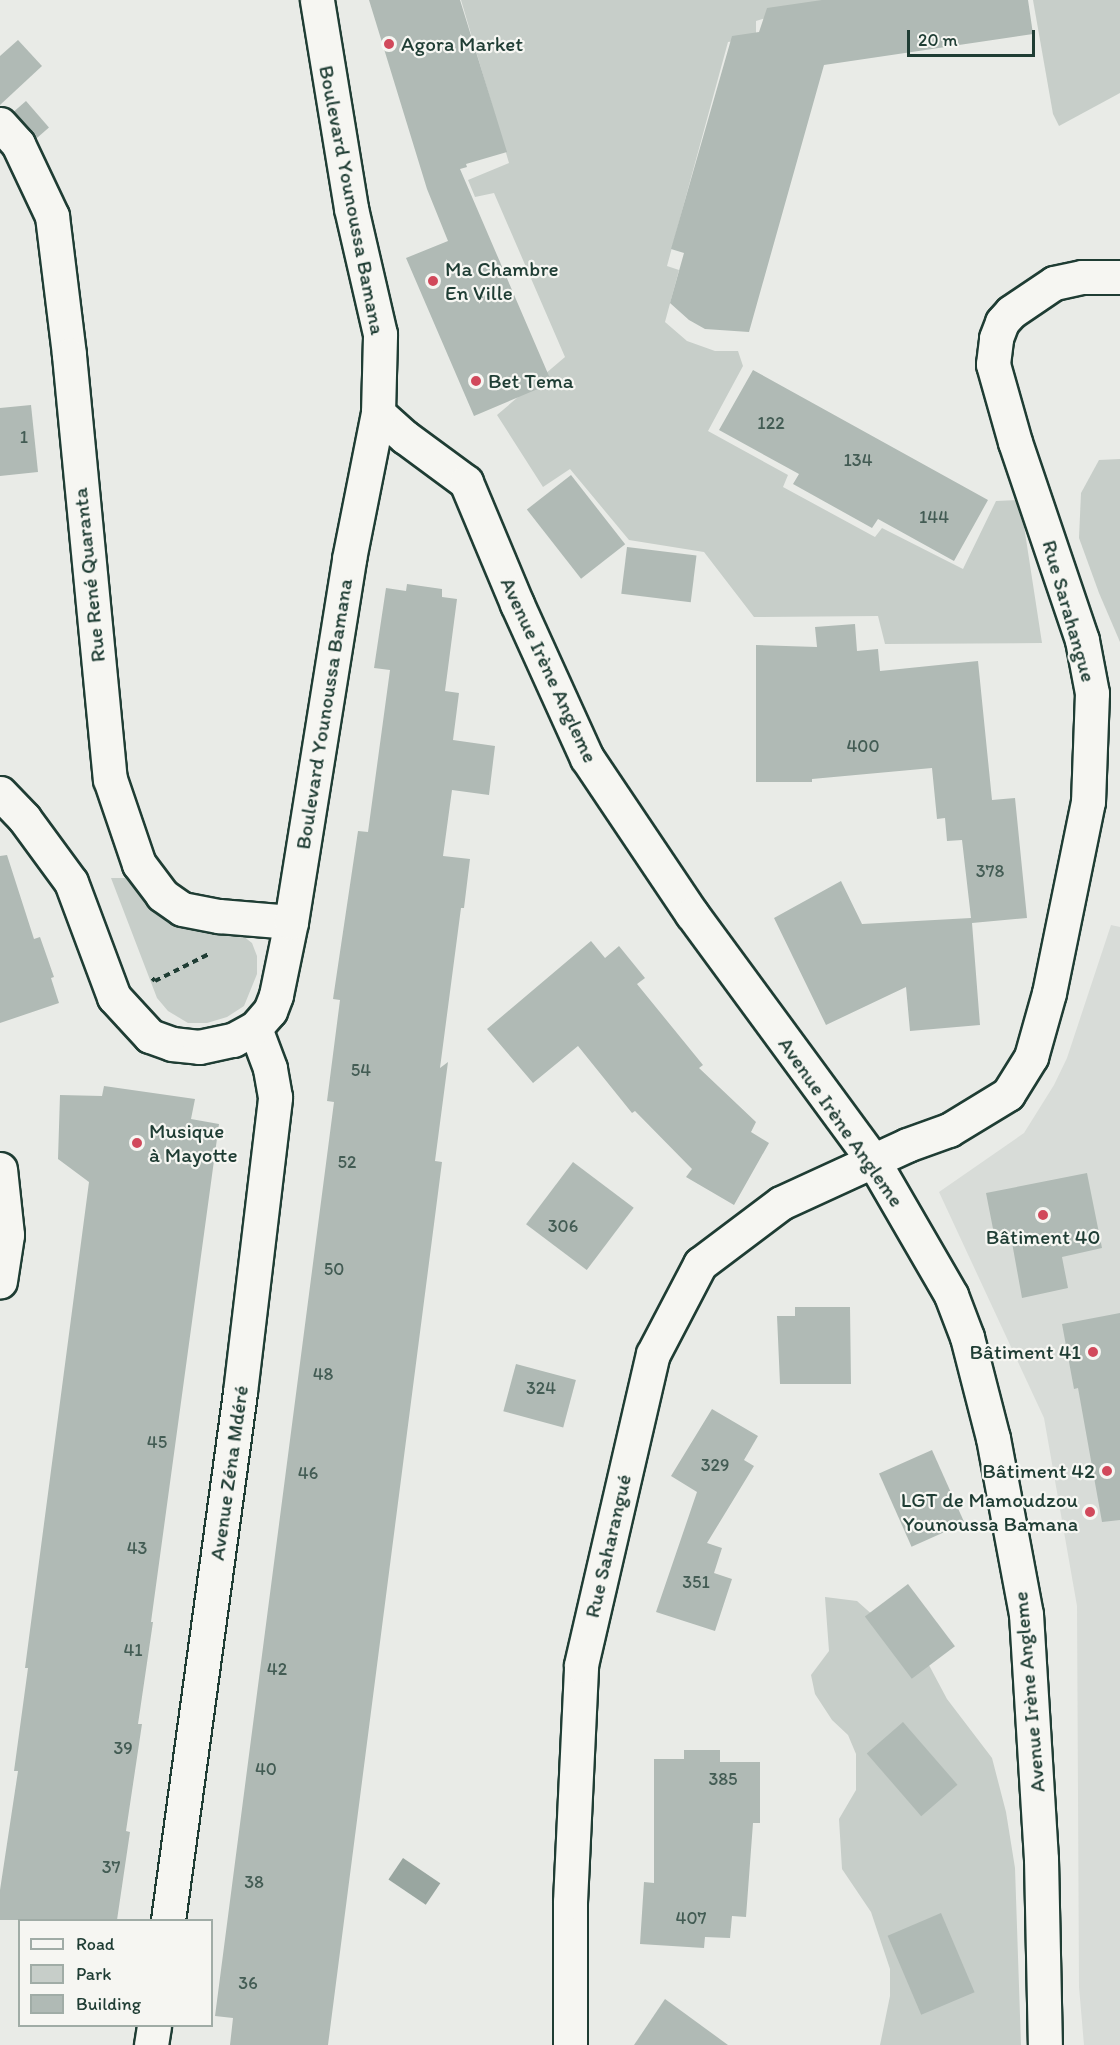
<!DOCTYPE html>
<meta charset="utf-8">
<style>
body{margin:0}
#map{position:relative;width:1120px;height:2045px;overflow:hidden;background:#e9ebe7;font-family:Itim,sans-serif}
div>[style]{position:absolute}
.built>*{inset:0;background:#d8dcd8}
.green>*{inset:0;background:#c7cec9}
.water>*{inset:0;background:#99a6a0;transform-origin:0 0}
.building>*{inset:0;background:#b0bab5;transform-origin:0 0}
.path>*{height:4px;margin-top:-2px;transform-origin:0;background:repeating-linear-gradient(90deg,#1f3d34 0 6px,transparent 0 10.5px)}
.roads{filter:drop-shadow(2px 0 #1f3d34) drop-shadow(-2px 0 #1f3d34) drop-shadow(0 2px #1f3d34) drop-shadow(0 -2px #1f3d34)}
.street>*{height:33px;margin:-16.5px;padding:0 16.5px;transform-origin:16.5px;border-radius:16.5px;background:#f6f6f2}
.secondary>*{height:33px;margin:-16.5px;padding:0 16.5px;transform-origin:16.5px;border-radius:16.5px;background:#f6f6f2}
.dots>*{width:16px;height:16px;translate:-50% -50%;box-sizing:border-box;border:3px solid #f6f6f2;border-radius:50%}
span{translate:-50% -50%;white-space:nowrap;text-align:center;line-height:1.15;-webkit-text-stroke:4.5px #f6f6f2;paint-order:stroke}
.number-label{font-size:18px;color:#435c54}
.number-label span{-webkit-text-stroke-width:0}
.poi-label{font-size:21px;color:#1f3d34}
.left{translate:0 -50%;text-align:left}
.right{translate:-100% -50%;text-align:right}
.street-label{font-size:21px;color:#1f3d34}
.legend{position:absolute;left:18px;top:1919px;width:195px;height:108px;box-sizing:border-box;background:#f6f6f2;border:2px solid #a0aca6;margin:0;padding:8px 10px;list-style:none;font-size:18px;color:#1f3d34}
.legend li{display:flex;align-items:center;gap:12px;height:30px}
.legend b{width:30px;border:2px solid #a0aca6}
.scale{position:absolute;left:907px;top:30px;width:128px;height:27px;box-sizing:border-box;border:3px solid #1f3d34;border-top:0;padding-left:8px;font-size:18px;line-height:21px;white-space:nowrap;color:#1f3d34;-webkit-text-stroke:4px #f6f6f2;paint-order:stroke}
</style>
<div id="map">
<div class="built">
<i style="clip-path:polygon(1111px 925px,1120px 927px,1120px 2045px,1084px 2045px,1079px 1987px,1077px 1606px,1044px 1418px,939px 1192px,1024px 1133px,1054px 1085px,1067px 1058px)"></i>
</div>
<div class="green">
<i style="clip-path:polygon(461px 0,826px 0,756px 21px,756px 38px,728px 42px,667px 266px,679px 270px,665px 322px,687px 341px,715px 351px,738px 351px,743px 366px,708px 431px,788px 475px,783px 487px,875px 537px,882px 528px,963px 569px,996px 501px,1020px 500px,1042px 643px,885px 644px,878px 616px,754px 617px,704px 552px,629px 540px,570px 469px,543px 487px,497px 415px,565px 357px,494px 193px,475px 197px,468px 180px,509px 163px)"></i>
<i style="clip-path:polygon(1033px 0,1120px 0,1120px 93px,1059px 126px,1053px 114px)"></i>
<i style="clip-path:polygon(1120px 459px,1120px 642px,1099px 593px,1079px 538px,1081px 493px,1099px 460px)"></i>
<i style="clip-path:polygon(111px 878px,126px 878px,149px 906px,163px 918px,178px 925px,216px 934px,243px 936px,252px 943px,257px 956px,257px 974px,244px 1006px,227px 1017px,207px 1023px,188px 1023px,168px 1011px,157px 998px)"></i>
<i style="clip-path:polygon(825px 1597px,857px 1601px,894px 1634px,922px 1652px,947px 1699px,992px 1758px,1006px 1812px,1015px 1868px,1021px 2045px,880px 2045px,890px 1996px,890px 1969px,871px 1912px,842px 1869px,839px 1819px,856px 1790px,856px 1754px,848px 1735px,832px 1720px,815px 1694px,811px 1675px,829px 1651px)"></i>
</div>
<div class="water">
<i style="left:403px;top:1858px;width:45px;height:26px;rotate:34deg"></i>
</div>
<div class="building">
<i style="clip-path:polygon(369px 0,460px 0,507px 152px,466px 164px,467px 167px,460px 169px,552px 383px,474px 416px,406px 258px,448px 241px,427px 189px)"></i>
<i style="clip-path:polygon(822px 0,1028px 0,1033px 34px,824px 65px,749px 332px,705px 329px,689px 320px,670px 303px,684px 253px,671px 249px,732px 36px,759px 32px,767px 8px)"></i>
<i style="clip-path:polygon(18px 40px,42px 66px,0 105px,0 56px)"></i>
<i style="left:26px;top:101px;width:35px;height:16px;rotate:49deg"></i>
<i style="clip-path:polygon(753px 370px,988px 500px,954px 561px,878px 519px,872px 528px,793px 484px,799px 474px,719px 430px)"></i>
<i style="clip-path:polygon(31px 405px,38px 472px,0 476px,0 408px)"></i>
<i style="left:571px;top:475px;width:88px;height:56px;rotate:52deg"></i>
<i style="left:627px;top:547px;width:70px;height:47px;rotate:7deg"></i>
<i style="clip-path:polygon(407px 584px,442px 589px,442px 597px,457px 599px,445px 691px,459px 693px,453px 740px,495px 746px,489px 795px,452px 790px,443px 856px,470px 859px,464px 908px,461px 908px,440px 1068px,448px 1062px,435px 1161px,442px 1162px,328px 2045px,230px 2045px,233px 2018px,215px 2016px,334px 1102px,327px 1101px,340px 1000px,333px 999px,358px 831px,368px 832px,390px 670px,374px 668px,386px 588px,406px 591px)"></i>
<i style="clip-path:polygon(855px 624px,857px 651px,878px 649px,880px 671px,978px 661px,992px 800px,1015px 798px,1027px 918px,972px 923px,980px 1025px,910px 1031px,906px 987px,826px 1025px,774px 918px,841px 881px,862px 924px,971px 918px,962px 840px,947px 841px,945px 818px,937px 819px,932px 768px,812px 779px,812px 782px,756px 782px,756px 645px,817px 647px,815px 627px)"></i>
<i style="clip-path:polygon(7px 855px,34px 939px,40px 937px,54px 977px,51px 978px,59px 1003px,0 1023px,0 856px)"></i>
<i style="clip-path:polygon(591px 941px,605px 958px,619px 946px,645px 978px,637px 984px,703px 1065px,699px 1068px,756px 1122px,751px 1132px,769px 1143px,734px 1205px,686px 1177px,692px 1169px,635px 1111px,632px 1113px,578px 1046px,533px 1083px,487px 1029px)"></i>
<i style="clip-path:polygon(104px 1086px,195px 1099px,191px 1119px,219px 1124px,151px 1622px,153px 1622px,138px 1724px,142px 1724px,126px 1831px,130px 1832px,117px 1920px,0 1920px,0 1890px,18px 1771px,14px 1771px,28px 1668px,25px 1668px,89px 1182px,58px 1159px,60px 1095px,102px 1096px)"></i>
<i style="left:573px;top:1162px;width:76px;height:78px;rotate:37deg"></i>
<i style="clip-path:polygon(1087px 1173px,1102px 1248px,1062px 1257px,1068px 1288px,1022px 1298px,1011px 1237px,995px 1239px,986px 1193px)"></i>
<i style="clip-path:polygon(795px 1307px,850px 1307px,851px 1384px,780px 1384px,777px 1316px,795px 1316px)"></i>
<i style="clip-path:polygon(1120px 1313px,1120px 1520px,1102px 1522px,1078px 1388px,1074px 1389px,1062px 1324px)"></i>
<i style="left:516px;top:1364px;width:62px;height:49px;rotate:15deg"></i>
<i style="clip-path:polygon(712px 1409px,758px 1436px,744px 1460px,754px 1466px,707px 1543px,722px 1548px,714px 1573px,732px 1579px,715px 1631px,656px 1612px,697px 1492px,671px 1476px)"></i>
<i style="left:932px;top:1450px;width:80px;height:58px;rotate:66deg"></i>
<i style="left:908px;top:1584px;width:78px;height:54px;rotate:53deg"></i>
<i style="left:903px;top:1722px;width:83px;height:48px;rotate:49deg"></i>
<i style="clip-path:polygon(684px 1750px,720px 1750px,720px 1762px,760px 1762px,760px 1823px,753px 1823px,746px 1917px,732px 1916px,730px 1938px,705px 1937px,704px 1948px,640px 1944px,644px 1882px,654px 1883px,654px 1759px,684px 1759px)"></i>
<i style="left:941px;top:1913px;width:86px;height:58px;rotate:67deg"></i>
<i style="clip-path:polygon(665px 1999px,728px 2045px,634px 2045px)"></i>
</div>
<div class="path">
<i style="left:152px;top:978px;width:4px;rotate:45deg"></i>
<i style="left:155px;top:981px;width:60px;rotate:-26.6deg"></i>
</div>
<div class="roads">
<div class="street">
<i style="left:0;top:124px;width:27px;rotate:48deg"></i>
<i style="left:18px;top:144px;width:80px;rotate:64.7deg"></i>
<i style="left:52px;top:216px;width:140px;rotate:83deg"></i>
<i style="left:69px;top:355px;width:426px;rotate:84.5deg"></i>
<i style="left:110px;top:779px;width:90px;rotate:71.2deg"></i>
<i style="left:139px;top:864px;width:39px;rotate:53deg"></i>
<i style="left:162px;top:895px;width:24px;rotate:35deg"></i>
<i style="left:182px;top:909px;width:38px;rotate:11deg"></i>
<i style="left:219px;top:916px;width:72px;rotate:4.8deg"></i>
<i style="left:378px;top:413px;width:36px;rotate:42deg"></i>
<i style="left:405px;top:437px;width:76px;rotate:36.4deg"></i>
<i style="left:466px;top:482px;width:132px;rotate:67.3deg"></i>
<i style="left:517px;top:604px;width:169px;rotate:65.6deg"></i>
<i style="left:587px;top:758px;width:188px;rotate:56.1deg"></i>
<i style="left:692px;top:914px;width:308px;rotate:53.7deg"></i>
<i style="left:874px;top:1162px;width:154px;rotate:59.9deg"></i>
<i style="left:951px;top:1295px;width:45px;rotate:69.1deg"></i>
<i style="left:967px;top:1337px;width:104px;rotate:75.6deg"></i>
<i style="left:993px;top:1438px;width:179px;rotate:79.4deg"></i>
<i style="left:1026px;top:1614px;width:245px;rotate:86.5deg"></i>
<i style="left:1041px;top:1859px;width:186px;rotate:88.8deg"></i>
<i style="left:0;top:1169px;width:66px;rotate:83.9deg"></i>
<i style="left:7px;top:1235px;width:47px;rotate:98.7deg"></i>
<i style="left:168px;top:1920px;width:533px;rotate:-82.23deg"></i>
<i style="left:240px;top:1392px;width:297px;rotate:-83.2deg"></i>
<i style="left:275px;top:1097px;width:29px;rotate:-100deg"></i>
<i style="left:270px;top:1068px;width:43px;rotate:-110.6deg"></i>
<i style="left:151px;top:2045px;width:19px;rotate:-81deg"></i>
<i style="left:570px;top:2045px;width:143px;rotate:-90deg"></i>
<i style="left:570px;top:1902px;width:237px;rotate:-87.3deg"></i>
<i style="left:581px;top:1665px;width:319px;rotate:-77deg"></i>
<i style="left:653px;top:1354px;width:102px;rotate:-62.4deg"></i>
<i style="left:700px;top:1264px;width:101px;rotate:-37deg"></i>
<i style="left:781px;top:1203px;width:139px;rotate:-24.7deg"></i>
<i style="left:907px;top:1145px;width:45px;rotate:-19.7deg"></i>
<i style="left:949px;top:1130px;width:69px;rotate:-31.4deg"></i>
<i style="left:1008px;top:1094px;width:44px;rotate:-58.1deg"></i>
<i style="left:1031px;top:1057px;width:66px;rotate:-74.3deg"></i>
<i style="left:1049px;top:993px;width:195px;rotate:-78.5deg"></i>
<i style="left:1088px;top:802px;width:109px;rotate:-87.9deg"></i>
<i style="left:1092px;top:693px;width:54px;rotate:-100.7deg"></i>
<i style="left:1082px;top:640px;width:209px;rotate:-108.7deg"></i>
<i style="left:1015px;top:442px;width:81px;rotate:-105.8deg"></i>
<i style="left:993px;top:364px;width:26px;rotate:-83deg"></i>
<i style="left:996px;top:338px;width:17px;rotate:-69deg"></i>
<i style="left:1002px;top:322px;width:13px;rotate:-48deg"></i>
<i style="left:1011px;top:312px;width:52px;rotate:-34deg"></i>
<i style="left:1054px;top:283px;width:29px;rotate:-12deg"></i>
<i style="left:1082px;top:277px;width:38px"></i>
</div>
<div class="secondary">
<i style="left:0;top:793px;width:35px;rotate:46deg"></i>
<i style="left:24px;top:818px;width:79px;rotate:53.7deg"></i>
<i style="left:71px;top:882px;width:123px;rotate:69.5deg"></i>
<i style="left:114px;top:997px;width:53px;rotate:47.3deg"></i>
<i style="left:150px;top:1036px;width:23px;rotate:20deg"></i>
<i style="left:172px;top:1044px;width:27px;rotate:6deg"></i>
<i style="left:199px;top:1047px;width:35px;rotate:-12deg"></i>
<i style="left:233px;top:1040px;width:25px;rotate:-29deg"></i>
<i style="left:255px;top:1028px;width:23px;rotate:-49deg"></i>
<i style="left:270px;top:1011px;width:17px;rotate:-69deg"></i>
<i style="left:276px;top:995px;width:75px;rotate:-78.4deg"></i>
<i style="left:291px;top:922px;width:368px;rotate:-80.9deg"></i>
<i style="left:349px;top:559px;width:149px;rotate:-78.8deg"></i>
<i style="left:378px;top:413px;width:79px;rotate:-88.5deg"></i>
<i style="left:380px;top:334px;width:129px;rotate:-103deg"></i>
<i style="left:351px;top:208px;width:211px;rotate:-99.3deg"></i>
</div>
</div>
<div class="dots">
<i style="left:389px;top:44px;background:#d1495b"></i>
<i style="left:433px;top:281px;background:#d1495b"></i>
<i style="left:476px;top:381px;background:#d1495b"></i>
<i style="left:137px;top:1143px;background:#d1495b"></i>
<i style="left:1043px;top:1215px;background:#d1495b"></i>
<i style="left:1093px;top:1352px;background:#d1495b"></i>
<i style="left:1107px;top:1471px;background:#d1495b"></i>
<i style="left:1090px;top:1512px;background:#d1495b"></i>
</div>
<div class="number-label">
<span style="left:771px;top:423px">122</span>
<span style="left:24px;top:437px">1</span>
<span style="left:858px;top:460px">134</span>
<span style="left:934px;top:517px">144</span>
<span style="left:863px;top:746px">400</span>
<span style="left:990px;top:871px">378</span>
<span style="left:361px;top:1070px">54</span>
<span style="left:347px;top:1162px">52</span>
<span style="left:563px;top:1226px">306</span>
<span style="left:334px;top:1269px">50</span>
<span style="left:323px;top:1374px">48</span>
<span style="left:541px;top:1388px">324</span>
<span style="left:157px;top:1442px">45</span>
<span style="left:715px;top:1465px">329</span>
<span style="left:308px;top:1473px">46</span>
<span style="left:137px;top:1548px">43</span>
<span style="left:696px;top:1582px">351</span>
<span style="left:133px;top:1650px">41</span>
<span style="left:277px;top:1669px">42</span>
<span style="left:123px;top:1748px">39</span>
<span style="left:266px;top:1769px">40</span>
<span style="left:723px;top:1779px">385</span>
<span style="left:111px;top:1867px">37</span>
<span style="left:254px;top:1882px">38</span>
<span style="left:691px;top:1918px">407</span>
<span style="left:248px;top:1983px">36</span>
</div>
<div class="poi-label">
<span class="left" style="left:401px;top:44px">Agora Market</span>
<span class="left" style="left:445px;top:281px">Ma Chambre<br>En Ville</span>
<span class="left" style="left:488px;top:381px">Bet Tema</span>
<span class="left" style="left:149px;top:1143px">Musique<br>à Mayotte</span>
<span style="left:1043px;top:1237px">Bâtiment 40</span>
<span class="right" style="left:1081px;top:1352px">Bâtiment 41</span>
<span class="right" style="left:1095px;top:1471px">Bâtiment 42</span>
<span class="right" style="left:1078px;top:1512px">LGT de Mamoudzou<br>Younoussa Bamana</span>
</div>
<div class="street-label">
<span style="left:352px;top:200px;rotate:79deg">Boulevard Younoussa Bamana</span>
<span style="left:89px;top:575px;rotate:-96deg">Rue René Quaranta</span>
<span style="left:1069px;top:611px;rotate:74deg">Rue Sarahangue</span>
<span style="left:549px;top:670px;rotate:65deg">Avenue Irène Angleme</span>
<span style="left:324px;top:714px;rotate:-81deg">Boulevard Younoussa Bamana</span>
<span style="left:841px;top:1122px;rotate:55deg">Avenue Irène Angleme</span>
<span style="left:229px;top:1473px;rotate:-82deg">Avenue Zéna Mdéré</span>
<span style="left:608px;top:1546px;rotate:-77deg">Rue Saharangué</span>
<span style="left:1029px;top:1692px;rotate:-95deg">Avenue Irène Angleme</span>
</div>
<ul class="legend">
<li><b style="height:8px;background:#f6f6f2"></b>Road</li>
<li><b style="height:16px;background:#c7cec9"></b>Park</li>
<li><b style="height:16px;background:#b0bab5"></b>Building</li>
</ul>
<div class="scale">20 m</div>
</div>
